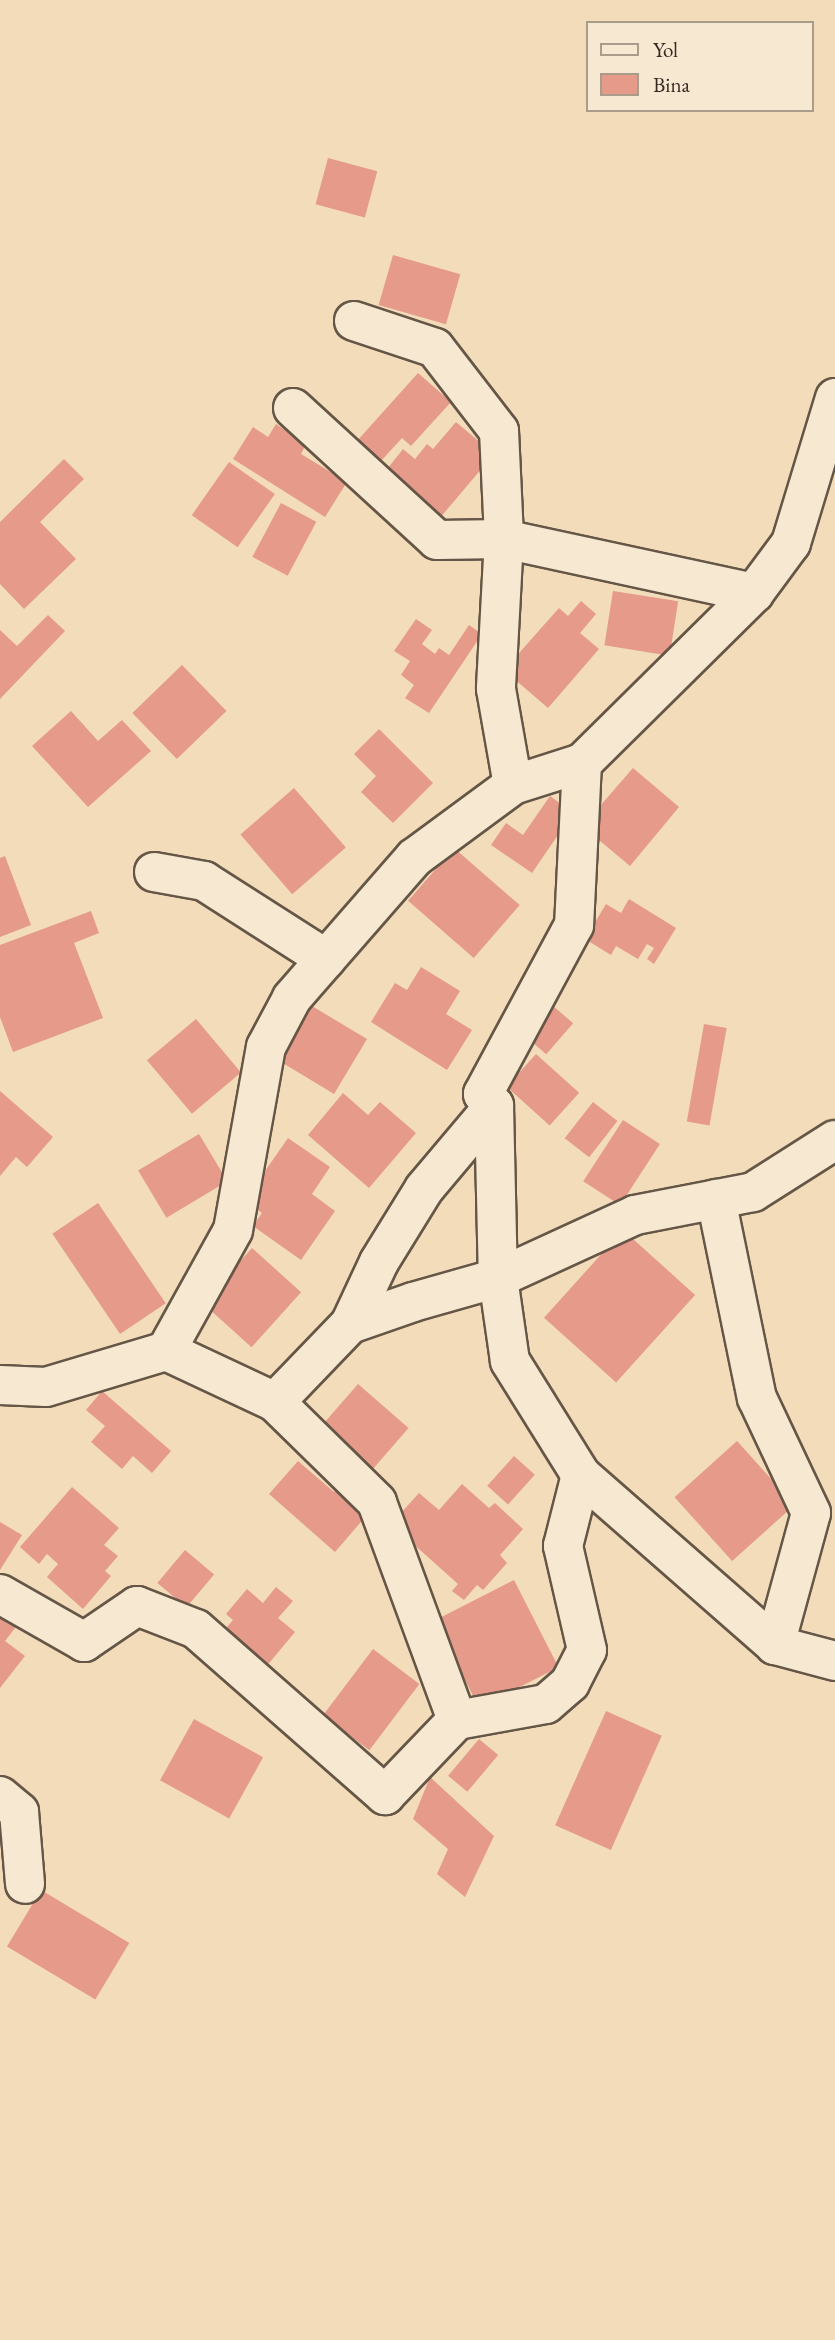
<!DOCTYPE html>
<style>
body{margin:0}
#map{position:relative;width:835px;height:2340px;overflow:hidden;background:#f3dcb9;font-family:"EB Garamond",serif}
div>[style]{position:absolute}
.building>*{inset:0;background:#e59a8a;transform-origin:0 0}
.roads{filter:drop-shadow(2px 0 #655647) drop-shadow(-2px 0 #655647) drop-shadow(0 2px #655647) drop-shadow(0 -2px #655647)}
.minor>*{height:38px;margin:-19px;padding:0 19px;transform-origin:19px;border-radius:19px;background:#f7e8d2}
.tertiary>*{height:38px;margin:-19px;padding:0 19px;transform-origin:19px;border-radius:19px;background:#f7e8d2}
span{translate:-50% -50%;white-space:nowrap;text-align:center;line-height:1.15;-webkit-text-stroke:5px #f7e8d2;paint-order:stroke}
.legend{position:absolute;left:586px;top:21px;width:228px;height:91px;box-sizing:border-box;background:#f7e8d2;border:2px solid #aa9c8b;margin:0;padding:9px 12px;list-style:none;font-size:21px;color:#362921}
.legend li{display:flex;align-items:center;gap:14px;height:35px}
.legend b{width:35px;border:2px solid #aa9c8b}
</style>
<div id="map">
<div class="building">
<i style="left:328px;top:158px;width:51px;height:48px;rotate:15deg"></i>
<i style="left:393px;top:255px;width:70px;height:52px;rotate:16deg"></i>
<i style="clip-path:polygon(418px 373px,451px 402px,411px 446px,402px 438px,371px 472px,348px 451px)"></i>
<i style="clip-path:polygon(456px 422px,494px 454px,439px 519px,384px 473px,403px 449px,415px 459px,427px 444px,433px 449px)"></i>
<i style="clip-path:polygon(276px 424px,306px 444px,301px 454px,347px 482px,325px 517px,233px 459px,253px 427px,268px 437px)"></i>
<i style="clip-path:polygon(64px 459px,84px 479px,40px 522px,76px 559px,24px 609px,0 584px,0 522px)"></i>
<i style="left:229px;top:462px;width:56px;height:65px;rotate:35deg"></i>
<i style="left:281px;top:503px;width:40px;height:61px;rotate:28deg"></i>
<i style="left:613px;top:591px;width:66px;height:55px;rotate:9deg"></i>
<i style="clip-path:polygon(581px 601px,596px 614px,580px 633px,599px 649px,548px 708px,504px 670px,559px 608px,568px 616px)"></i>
<i style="clip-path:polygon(48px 615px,65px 631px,0 699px,0 630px,17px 646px)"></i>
<i style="clip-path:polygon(416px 619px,432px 630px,422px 644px,435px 654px,439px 648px,449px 655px,469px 625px,482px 634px,429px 713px,405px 698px,414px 685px,401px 675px,410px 661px,394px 651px)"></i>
<i style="left:182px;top:665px;width:64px;height:69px;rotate:46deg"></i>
<i style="clip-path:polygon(71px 711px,98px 741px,122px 720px,151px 751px,88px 807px,32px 746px)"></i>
<i style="clip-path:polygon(379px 729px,433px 783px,393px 823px,361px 792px,376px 776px,354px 754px)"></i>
<i style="clip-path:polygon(633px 768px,679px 807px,630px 866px,599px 840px,593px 814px)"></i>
<i style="left:294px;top:788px;width:79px;height:71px;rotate:49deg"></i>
<i style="clip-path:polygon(550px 796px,573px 813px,532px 873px,491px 845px,506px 823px,523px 835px)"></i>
<i style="left:454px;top:848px;width:87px;height:70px;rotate:41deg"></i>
<i style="clip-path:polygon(5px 856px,31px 925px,0 937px,0 858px)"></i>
<i style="clip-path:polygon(629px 899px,676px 928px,654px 964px,647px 959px,654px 948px,647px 944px,638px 959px,616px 946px,611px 955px,585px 939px,606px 904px,621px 913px)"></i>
<i style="clip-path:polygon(91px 911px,99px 933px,74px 943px,103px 1018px,13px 1052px,0 1017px,0 945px)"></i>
<i style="clip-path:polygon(421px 967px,460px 991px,446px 1014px,472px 1030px,447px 1070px,371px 1022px,395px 983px,407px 990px)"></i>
<i style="left:307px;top:1003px;width:70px;height:64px;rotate:31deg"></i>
<i style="left:552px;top:1005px;width:28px;height:41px;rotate:41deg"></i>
<i style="left:196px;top:1019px;width:70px;height:64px;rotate:50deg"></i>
<i style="left:704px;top:1024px;width:23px;height:99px;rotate:10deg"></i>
<i style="left:536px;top:1054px;width:58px;height:44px;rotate:42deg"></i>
<i style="clip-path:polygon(0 1091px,53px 1137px,27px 1167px,16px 1157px,0 1176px)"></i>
<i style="clip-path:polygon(343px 1093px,368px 1115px,380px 1102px,416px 1133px,369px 1188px,308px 1135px)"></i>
<i style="left:593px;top:1102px;width:31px;height:46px;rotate:38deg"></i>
<i style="left:623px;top:1120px;width:44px;height:73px;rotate:33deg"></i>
<i style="left:199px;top:1134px;width:55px;height:71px;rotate:59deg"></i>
<i style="clip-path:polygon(288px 1138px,330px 1167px,312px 1194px,335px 1211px,301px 1260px,253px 1226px,262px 1213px,245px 1200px)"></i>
<i style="left:98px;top:1203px;width:121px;height:55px;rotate:56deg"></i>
<i style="left:623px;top:1230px;width:97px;height:118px;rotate:42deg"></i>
<i style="left:252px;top:1248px;width:66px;height:74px;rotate:42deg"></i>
<i style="left:358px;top:1384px;width:67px;height:62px;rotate:41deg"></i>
<i style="clip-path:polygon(102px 1391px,171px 1451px,152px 1473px,133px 1456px,122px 1469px,91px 1442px,105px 1426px,86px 1410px)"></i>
<i style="left:737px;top:1441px;width:86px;height:84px;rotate:48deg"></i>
<i style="left:514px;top:1456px;width:28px;height:40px;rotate:42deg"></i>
<i style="clip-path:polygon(298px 1461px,334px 1492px,343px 1482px,373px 1508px,335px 1552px,269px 1494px)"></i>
<i style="clip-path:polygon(462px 1484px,489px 1508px,495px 1503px,523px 1529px,500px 1555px,507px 1563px,483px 1590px,477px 1585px,464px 1600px,452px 1591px,458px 1584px,391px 1524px,419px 1493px,439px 1510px)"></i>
<i style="clip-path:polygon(72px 1487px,119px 1528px,104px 1545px,118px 1556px,105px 1571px,111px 1576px,83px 1609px,47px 1577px,58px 1564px,47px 1554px,39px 1564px,20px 1547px)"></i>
<i style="clip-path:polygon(0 1522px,22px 1535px,0 1570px)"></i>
<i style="left:185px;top:1550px;width:38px;height:43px;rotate:40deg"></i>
<i style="left:514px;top:1580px;width:98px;height:89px;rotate:63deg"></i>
<i style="clip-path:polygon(276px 1587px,293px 1601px,278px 1618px,295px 1632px,265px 1668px,222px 1633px,233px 1620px,226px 1614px,247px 1589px,263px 1603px)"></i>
<i style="clip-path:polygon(0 1602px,22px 1619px,5px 1641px,25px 1656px,0 1688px)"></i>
<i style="left:373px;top:1649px;width:58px;height:83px;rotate:37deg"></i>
<i style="left:606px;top:1711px;width:61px;height:125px;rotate:24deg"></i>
<i style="left:194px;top:1719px;width:79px;height:70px;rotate:29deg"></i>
<i style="left:479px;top:1739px;width:25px;height:48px;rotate:40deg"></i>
<i style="clip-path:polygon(430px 1777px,494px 1836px,465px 1897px,437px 1874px,448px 1849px,413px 1819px)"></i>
<i style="left:41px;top:1890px;width:103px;height:66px;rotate:31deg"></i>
</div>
<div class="roads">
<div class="minor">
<i style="left:354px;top:321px;width:85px;rotate:18.4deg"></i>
<i style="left:435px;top:348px;width:105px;rotate:52.4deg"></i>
<i style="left:499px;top:431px;width:108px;rotate:87.3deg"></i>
<i style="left:504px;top:539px;width:150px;rotate:93.1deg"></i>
<i style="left:496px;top:689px;width:97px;rotate:80deg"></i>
<i style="left:293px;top:408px;width:195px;rotate:42.5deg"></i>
<i style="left:437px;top:540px;width:67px;rotate:-0.9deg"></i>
<i style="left:504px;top:539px;width:256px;rotate:12.2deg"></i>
<i style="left:154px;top:872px;width:51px;rotate:10.2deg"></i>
<i style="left:204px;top:881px;width:145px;rotate:32.6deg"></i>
<i style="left:716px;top:1199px;width:203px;rotate:78.4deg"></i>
<i style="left:757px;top:1398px;width:127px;rotate:64.8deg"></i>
<i style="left:811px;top:1513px;width:137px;rotate:105.3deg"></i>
<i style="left:350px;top:1324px;width:67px;rotate:-19.2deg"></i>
<i style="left:413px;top:1302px;width:88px;rotate:-15.8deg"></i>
<i style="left:498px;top:1278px;width:151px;rotate:-24.7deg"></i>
<i style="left:635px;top:1215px;width:120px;rotate:-11deg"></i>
<i style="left:753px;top:1192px;width:97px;rotate:-32.4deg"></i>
<i style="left:0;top:1385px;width:46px;rotate:2.5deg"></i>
<i style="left:46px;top:1387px;width:125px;rotate:-16.7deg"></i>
<i style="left:166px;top:1351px;width:138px;rotate:-61deg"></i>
<i style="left:233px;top:1230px;width:186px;rotate:-79.8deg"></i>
<i style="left:266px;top:1047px;width:55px;rotate:-62deg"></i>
<i style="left:292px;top:998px;width:186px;rotate:-48.9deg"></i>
<i style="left:414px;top:858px;width:123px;rotate:-36.4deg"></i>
<i style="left:513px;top:785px;width:72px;rotate:-17.7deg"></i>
<i style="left:275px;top:1402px;width:108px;rotate:-46.1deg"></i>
<i style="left:350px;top:1324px;width:68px;rotate:-64.9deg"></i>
<i style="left:379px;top:1262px;width:86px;rotate:-58.3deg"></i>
<i style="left:424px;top:1189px;width:109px;rotate:-49.9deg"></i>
<i style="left:0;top:1594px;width:97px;rotate:29.7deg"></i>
<i style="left:84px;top:1642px;width:64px;rotate:-34.2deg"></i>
<i style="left:137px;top:1606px;width:63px;rotate:21.3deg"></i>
<i style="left:196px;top:1629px;width:252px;rotate:41.3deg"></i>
<i style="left:385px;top:1795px;width:104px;rotate:-46.2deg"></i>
<i style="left:457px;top:1720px;width:232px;rotate:-110.2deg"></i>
<i style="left:377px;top:1502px;width:143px;rotate:-135.6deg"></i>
<i style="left:275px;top:1402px;width:120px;rotate:-154.9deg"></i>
<i style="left:457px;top:1720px;width:90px;rotate:-10.2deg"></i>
<i style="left:546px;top:1704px;width:32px;rotate:-41deg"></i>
<i style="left:570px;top:1683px;width:37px;rotate:-63deg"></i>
<i style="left:587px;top:1650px;width:107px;rotate:-103deg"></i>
<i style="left:563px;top:1546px;width:73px;rotate:-75.8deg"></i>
<i style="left:0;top:1796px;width:25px;rotate:40deg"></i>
<i style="left:19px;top:1812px;width:72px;rotate:85.2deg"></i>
</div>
<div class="tertiary">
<i style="left:835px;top:398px;width:152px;rotate:106.9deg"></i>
<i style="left:791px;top:543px;width:62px;rotate:126.5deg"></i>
<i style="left:754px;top:593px;width:242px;rotate:135.3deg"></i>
<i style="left:582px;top:763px;width:162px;rotate:92.8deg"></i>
<i style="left:574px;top:925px;width:192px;rotate:118.3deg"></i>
<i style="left:483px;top:1094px;width:16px;rotate:47deg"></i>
<i style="left:494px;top:1106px;width:172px;rotate:88.7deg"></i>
<i style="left:498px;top:1278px;width:84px;rotate:81.8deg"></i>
<i style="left:510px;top:1361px;width:134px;rotate:58.1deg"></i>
<i style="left:581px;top:1475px;width:258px;rotate:41.2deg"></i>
<i style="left:775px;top:1645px;width:62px;rotate:14.9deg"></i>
</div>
</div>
<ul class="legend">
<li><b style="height:9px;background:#f7e8d2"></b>Yol</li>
<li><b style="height:19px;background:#e59a8a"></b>Bina</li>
</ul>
</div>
